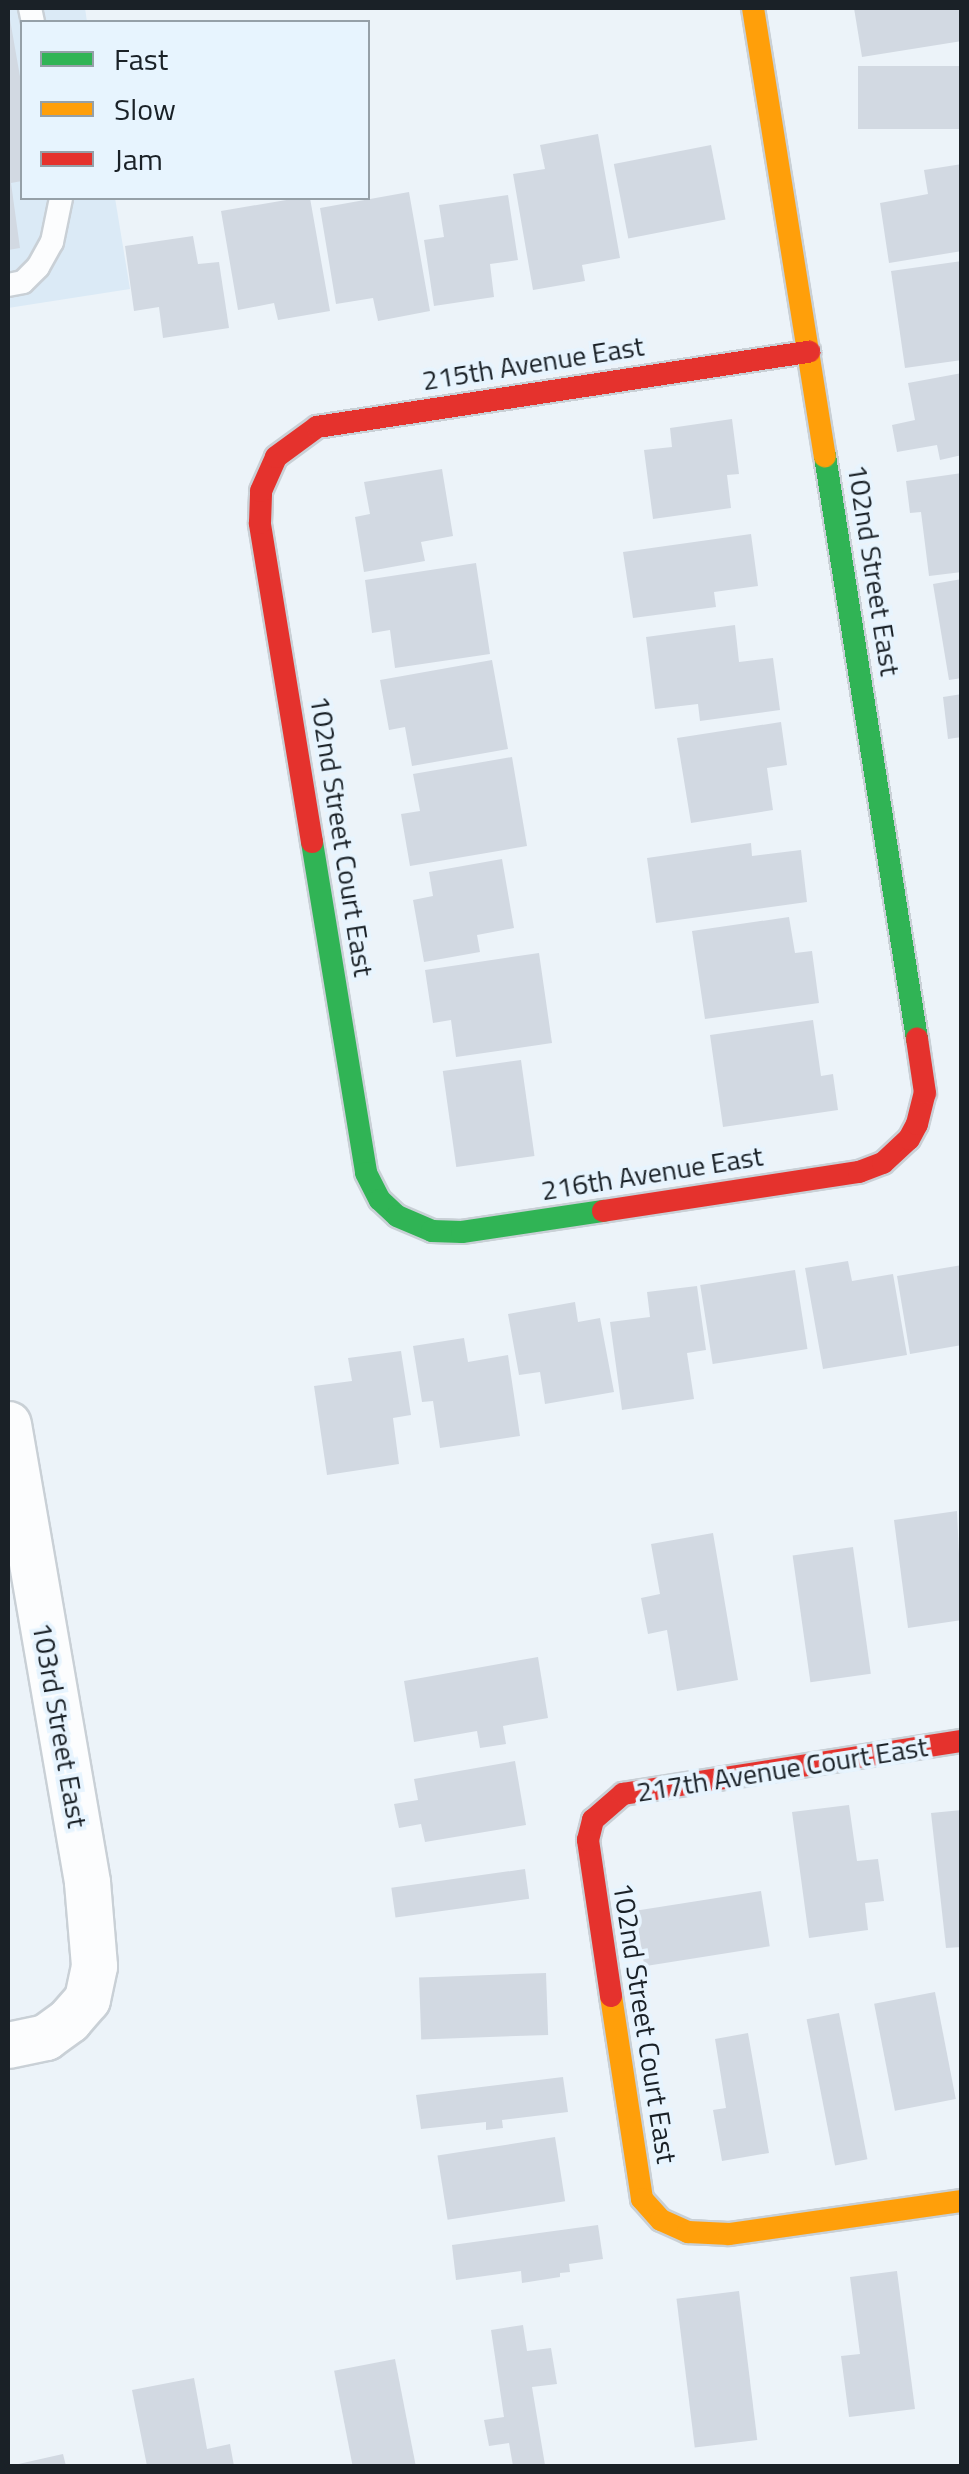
<!DOCTYPE html>
<style>
body{margin:0}
#map{position:relative;width:969px;height:2474px;overflow:hidden;background:#ecf3f9;font-family:"Titillium Web",sans-serif}
div>[style]{position:absolute}
.built>*{inset:0;background:#dbeaf6}
.building>*{inset:0;background:#d2d9e2;transform-origin:0 0}
.roads{filter:drop-shadow(2px 0 #c9d0d6) drop-shadow(-2px 0 #c9d0d6) drop-shadow(0 2px #c9d0d6) drop-shadow(0 -2px #c9d0d6)}
.lane>*{height:22px;margin:-11px;padding:0 11px;transform-origin:11px;border-radius:11px;background:#fcfdfe}
.street>*{height:45px;margin:-22.5px;padding:0 22.5px;transform-origin:22.5px;border-radius:22.5px;background:#fcfdfe}
.fast>*{height:22px;margin:-11px;padding:0 11px;transform-origin:11px;border-radius:11px;background:#30b455}
.slow>*{height:22px;margin:-11px;padding:0 11px;transform-origin:11px;border-radius:11px;background:#ff9f0a}
.jam>*{height:22px;margin:-11px;padding:0 11px;transform-origin:11px;border-radius:11px;background:#e5322d}
span{translate:-50% -50%;white-space:nowrap;text-align:center;line-height:1.15;-webkit-text-stroke:8px #e7f4fe;paint-order:stroke}
.street-label{font-size:28px;color:#1a2127}
.frame{position:absolute;inset:0;border:10px solid #1a2127;pointer-events:none}
.legend{position:absolute;left:20px;top:20px;width:350px;height:180px;box-sizing:border-box;background:#e7f4fe;border:2px solid #95a0a8;margin:0;padding:12px 18px;list-style:none;font-size:30px;color:#1a2127}
.legend li{display:flex;align-items:center;gap:20px;height:50px}
.legend b{width:50px;border:2px solid #95a0a8}
</style>
<div id="map">
<div class="built">
<i style="clip-path:polygon(8px 8px,85px 8px,87px 22px,22px 22px,22px 198px,115px 198px,130px 289px,8px 308px)"></i>
</div>
<div class="building">
<i style="clip-path:polygon(8px 8px,22px 88px,22px 181px,11px 183px,20px 248px,8px 250px)"></i>
<i style="clip-path:polygon(854px 8px,962px 8px,962px 41px,862px 57px)"></i>
<i style="left:962px;top:66px;width:63px;height:104px;rotate:90deg"></i>
<i style="clip-path:polygon(598px 134px,620px 258px,582px 265px,585px 281px,533px 290px,513px 174px,545px 169px,540px 145px)"></i>
<i style="left:711px;top:145px;width:76px;height:99px;rotate:79deg"></i>
<i style="clip-path:polygon(962px 164px,962px 251px,889px 263px,880px 203px,928px 194px,924px 170px)"></i>
<i style="clip-path:polygon(409px 192px,430px 311px,378px 321px,373px 298px,336px 304px,320px 208px)"></i>
<i style="clip-path:polygon(508px 195px,518px 260px,490px 264px,494px 297px,434px 306px,424px 240px,444px 237px,439px 205px)"></i>
<i style="clip-path:polygon(298px 198px,310px 198px,330px 311px,278px 320px,274px 303px,238px 310px,221px 211px)"></i>
<i style="clip-path:polygon(193px 236px,198px 264px,219px 262px,229px 328px,163px 338px,159px 307px,134px 311px,125px 246px)"></i>
<i style="clip-path:polygon(962px 261px,962px 360px,905px 368px,891px 271px)"></i>
<i style="clip-path:polygon(962px 373px,962px 455px,940px 460px,937px 445px,897px 452px,892px 425px,915px 420px,908px 383px)"></i>
<i style="clip-path:polygon(732px 419px,739px 474px,727px 475px,731px 508px,653px 519px,644px 450px,672px 447px,670px 428px)"></i>
<i style="clip-path:polygon(442px 469px,453px 536px,421px 542px,425px 561px,364px 572px,355px 517px,370px 514px,364px 482px)"></i>
<i style="clip-path:polygon(962px 473px,962px 572px,929px 576px,921px 512px,910px 513px,906px 481px)"></i>
<i style="clip-path:polygon(751px 534px,758px 586px,714px 592px,716px 607px,633px 618px,623px 552px)"></i>
<i style="clip-path:polygon(476px 563px,490px 654px,395px 668px,390px 630px,372px 633px,365px 580px)"></i>
<i style="clip-path:polygon(962px 579px,962px 678px,949px 680px,933px 584px)"></i>
<i style="clip-path:polygon(735px 625px,739px 662px,773px 658px,780px 710px,700px 721px,698px 704px,655px 709px,646px 637px)"></i>
<i style="clip-path:polygon(492px 660px,508px 749px,412px 766px,405px 727px,389px 730px,380px 680px)"></i>
<i style="clip-path:polygon(962px 694px,962px 737px,948px 739px,943px 697px)"></i>
<i style="clip-path:polygon(781px 722px,787px 765px,767px 768px,773px 810px,691px 823px,677px 738px)"></i>
<i style="clip-path:polygon(512px 757px,527px 846px,410px 866px,401px 814px,420px 811px,413px 774px)"></i>
<i style="clip-path:polygon(751px 843px,752px 856px,801px 850px,807px 902px,656px 923px,647px 858px)"></i>
<i style="clip-path:polygon(502px 859px,514px 928px,477px 935px,480px 952px,424px 962px,413px 900px,433px 896px,429px 872px)"></i>
<i style="clip-path:polygon(789px 917px,795px 953px,812px 951px,819px 1003px,705px 1019px,692px 931px)"></i>
<i style="clip-path:polygon(539px 953px,552px 1043px,456px 1057px,451px 1020px,433px 1023px,425px 970px)"></i>
<i style="clip-path:polygon(813px 1020px,821px 1076px,833px 1074px,838px 1110px,723px 1127px,710px 1035px)"></i>
<i style="left:521px;top:1060px;width:97px;height:79px;rotate:82deg"></i>
<i style="clip-path:polygon(848px 1261px,852px 1281px,893px 1274px,907px 1355px,823px 1369px,805px 1268px)"></i>
<i style="clip-path:polygon(962px 1265px,962px 1345px,910px 1354px,897px 1276px)"></i>
<i style="left:795px;top:1270px;width:80px;height:96px;rotate:81deg"></i>
<i style="clip-path:polygon(697px 1286px,706px 1350px,687px 1353px,694px 1399px,622px 1410px,610px 1322px,650px 1317px,647px 1292px)"></i>
<i style="clip-path:polygon(575px 1302px,578px 1322px,600px 1318px,614px 1392px,545px 1404px,540px 1372px,519px 1375px,508px 1314px)"></i>
<i style="clip-path:polygon(464px 1338px,468px 1362px,508px 1355px,520px 1436px,440px 1448px,433px 1401px,422px 1402px,413px 1346px)"></i>
<i style="clip-path:polygon(401px 1351px,411px 1415px,393px 1418px,399px 1464px,327px 1475px,314px 1386px,352px 1381px,348px 1358px)"></i>
<i style="clip-path:polygon(957px 1511px,962px 1620px,908px 1628px,894px 1520px)"></i>
<i style="clip-path:polygon(713px 1533px,738px 1680px,677px 1691px,667px 1630px,648px 1634px,641px 1598px,660px 1594px,651px 1544px)"></i>
<i style="left:853px;top:1547px;width:128px;height:61px;rotate:82deg"></i>
<i style="clip-path:polygon(538px 1657px,548px 1718px,503px 1726px,506px 1744px,480px 1748px,477px 1731px,414px 1742px,404px 1681px)"></i>
<i style="clip-path:polygon(515px 1761px,526px 1825px,425px 1842px,421px 1824px,399px 1828px,394px 1804px,418px 1800px,414px 1779px)"></i>
<i style="clip-path:polygon(849px 1805px,857px 1861px,878px 1859px,884px 1901px,865px 1903px,868px 1930px,809px 1938px,792px 1812px)"></i>
<i style="clip-path:polygon(962px 1810px,962px 1947px,946px 1948px,931px 1813px)"></i>
<i style="left:525px;top:1869px;width:30px;height:135px;rotate:82deg"></i>
<i style="left:761px;top:1891px;width:56px;height:127px;rotate:81deg"></i>
<i style="left:546px;top:1973px;width:62px;height:127px;rotate:88deg"></i>
<i style="left:935px;top:1992px;width:109px;height:62px;rotate:79deg"></i>
<i style="left:839px;top:2013px;width:149px;height:33px;rotate:79deg"></i>
<i style="clip-path:polygon(748px 2033px,769px 2153px,722px 2161px,713px 2110px,726px 2108px,715px 2039px)"></i>
<i style="clip-path:polygon(563px 2077px,568px 2112px,502px 2120px,503px 2128px,486px 2130px,486px 2122px,421px 2129px,416px 2095px)"></i>
<i style="left:555px;top:2137px;width:65px;height:119px;rotate:81deg"></i>
<i style="clip-path:polygon(598px 2225px,603px 2259px,569px 2264px,570px 2272px,560px 2273px,560px 2277px,522px 2283px,521px 2271px,456px 2280px,452px 2245px)"></i>
<i style="clip-path:polygon(897px 2271px,915px 2409px,849px 2417px,841px 2356px,860px 2354px,850px 2277px)"></i>
<i style="left:739px;top:2291px;width:150px;height:63px;rotate:83deg"></i>
<i style="clip-path:polygon(523px 2325px,527px 2351px,551px 2348px,557px 2384px,532px 2387px,545px 2465px,536px 2466px,513px 2466px,509px 2443px,489px 2446px,484px 2420px,504px 2417px,491px 2330px)"></i>
<i style="left:395px;top:2359px;width:109px;height:62px;rotate:79deg"></i>
<i style="clip-path:polygon(194px 2378px,207px 2449px,230px 2444px,234px 2466px,147px 2466px,132px 2390px)"></i>
<i style="clip-path:polygon(63px 2454px,66px 2466px,14px 2466px,14px 2465px)"></i>
</div>
<div class="roads">
<div class="lane">
<i style="left:30px;top:8px;width:14px;rotate:78deg"></i>
<i style="left:8px;top:285px;width:15px;rotate:-11deg"></i>
<i style="left:23px;top:282px;width:21px;rotate:-45deg"></i>
<i style="left:38px;top:267px;width:29px;rotate:-61deg"></i>
<i style="left:52px;top:242px;width:45px;rotate:-78.4deg"></i>
</div>
<div class="street">
<i style="left:8px;top:1424px;width:465px;rotate:80.2deg"></i>
<i style="left:87px;top:1882px;width:84px;rotate:85.2deg"></i>
<i style="left:94px;top:1966px;width:34px;rotate:102deg"></i>
<i style="left:87px;top:1999px;width:28px;rotate:131deg"></i>
<i style="left:69px;top:2020px;width:29px;rotate:144deg"></i>
<i style="left:46px;top:2037px;width:39px;rotate:168deg"></i>
</div>
<div class="fast">
<i style="left:825px;top:456px;width:590px;rotate:81.03deg"></i>
<i style="left:312px;top:842px;width:335px;rotate:80.7deg"></i>
<i style="left:366px;top:1173px;width:30px;rotate:63deg"></i>
<i style="left:380px;top:1200px;width:23px;rotate:43deg"></i>
<i style="left:397px;top:1216px;width:38px;rotate:23deg"></i>
<i style="left:432px;top:1231px;width:30px;rotate:2deg"></i>
<i style="left:462px;top:1232px;width:143px;rotate:-8.5deg"></i>
</div>
<div class="slow">
<i style="left:753px;top:8px;width:454px;rotate:80.9deg"></i>
<i style="left:611px;top:1996px;width:205px;rotate:81.3deg"></i>
<i style="left:642px;top:2199px;width:28px;rotate:48deg"></i>
<i style="left:661px;top:2220px;width:30px;rotate:24deg"></i>
<i style="left:688px;top:2232px;width:41px;rotate:2.8deg"></i>
<i style="left:729px;top:2234px;width:235px;rotate:-8.1deg"></i>
</div>
<div class="jam">
<i style="left:312px;top:842px;width:323px;rotate:-99.3deg"></i>
<i style="left:260px;top:523px;width:32px;rotate:-88deg"></i>
<i style="left:261px;top:491px;width:37px;rotate:-66deg"></i>
<i style="left:276px;top:457px;width:51px;rotate:-36.2deg"></i>
<i style="left:317px;top:427px;width:498px;rotate:-8.7deg"></i>
<i style="left:603px;top:1211px;width:259px;rotate:-8.7deg"></i>
<i style="left:859px;top:1172px;width:26px;rotate:-21deg"></i>
<i style="left:883px;top:1163px;width:35px;rotate:-43deg"></i>
<i style="left:909px;top:1139px;width:17px;rotate:-62deg"></i>
<i style="left:917px;top:1124px;width:32px;rotate:-76deg"></i>
<i style="left:925px;top:1093px;width:55px;rotate:-98.4deg"></i>
<i style="left:611px;top:1996px;width:158px;rotate:-98.4deg"></i>
<i style="left:588px;top:1840px;width:21px;rotate:-76deg"></i>
<i style="left:593px;top:1820px;width:40px;rotate:-41deg"></i>
<i style="left:623px;top:1794px;width:343px;rotate:-8.9deg"></i>
</div>
</div>
<div class="street-label">
<span style="left:533px;top:363px;rotate:-9deg">215th Avenue East</span>
<span style="left:874px;top:570px;rotate:81deg">102nd Street East</span>
<span style="left:342px;top:836px;rotate:81deg">102nd Street Court East</span>
<span style="left:652px;top:1173px;rotate:-9deg">216th Avenue East</span>
<span style="left:60px;top:1725px;rotate:80deg">103rd Street East</span>
<span style="left:782px;top:1769px;rotate:-9deg">217th Avenue Court East</span>
<span style="left:645px;top:2023px;rotate:81deg">102nd Street Court East</span>
</div>
<div class="frame"></div>
<ul class="legend">
<li><b style="height:12px;background:#30b455"></b>Fast</li>
<li><b style="height:12px;background:#ff9f0a"></b>Slow</li>
<li><b style="height:12px;background:#e5322d"></b>Jam</li>
</ul>
</div>
